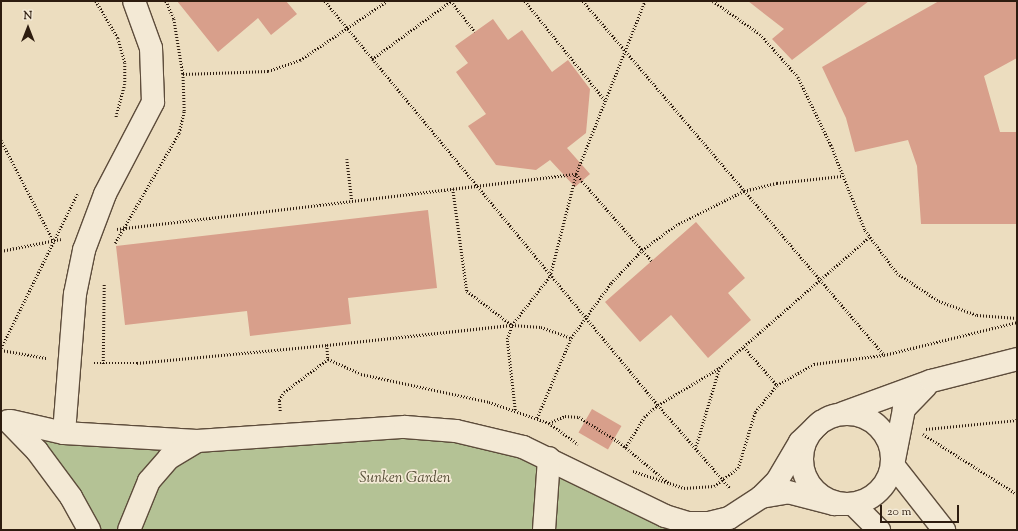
<!DOCTYPE html>
<style>
body{margin:0}
#map{position:relative;width:1018px;height:531px;overflow:hidden;background:#ecddbf;font-family:"Sorts Mill Goudy",serif}
div>[style]{position:absolute}
.green>*{inset:0;background:#b4c295}
.building>*{inset:0;background:#d89f8b;transform-origin:0 0}
.path>*{height:2.5px;margin-top:-1.25px;transform-origin:0;background:repeating-linear-gradient(90deg,#2d1c0f 0 1px,transparent 0 3px)}
.roads{filter:drop-shadow(1px 0 #5d4c3b) drop-shadow(-1px 0 #5d4c3b) drop-shadow(0 1px #5d4c3b) drop-shadow(0 -1px #5d4c3b)}
.minor>*{height:22px;margin:-11px;padding:0 11px;transform-origin:11px;border-radius:11px;background:#f3e9d5}
.minor>.ring{margin:-11px;padding:0;box-sizing:content-box;background:none;border:22px solid #f3e9d5;border-radius:50%}
span{translate:-50% -50%;white-space:nowrap;text-align:center;line-height:1.15;-webkit-text-stroke:3.5px #f3e9d5;paint-order:stroke}
.park-label{font-size:15px;color:#564e37;font-style:italic}
.frame{position:absolute;inset:0;border:2px solid #2d1c0f;pointer-events:none}
.north{position:absolute;left:8px;top:8px;width:40px;height:40px;-webkit-text-stroke:3px #f3e9d5;paint-order:stroke;rotate:0deg;font-size:11px;font-weight:700;line-height:16px;text-align:center;color:#2d1c0f}
.north::after{content:'';display:block;margin:auto;width:14px;height:18px;background:#2d1c0f;clip-path:polygon(50% 0,100% 100%,50% 72%,0 100%)}
.scale{position:absolute;left:880px;top:505px;width:79px;height:18px;box-sizing:border-box;border:2px solid #2d1c0f;border-top:0;padding-left:5px;font-size:12px;line-height:14px;white-space:nowrap;color:#2d1c0f;-webkit-text-stroke:3px #f3e9d5;paint-order:stroke}
</style>
<div id="map">
<div class="green">
<i style="clip-path:polygon(11px 421px,64px 433px,456px 431px,715px 530px,89px 530px)"></i>
</div>
<div class="building">
<i style="clip-path:polygon(177px 1px,286px 1px,297px 14px,271px 35px,258px 18px,218px 52px)"></i>
<i style="clip-path:polygon(748px 1px,869px 1px,792px 60px,772px 39px,784px 29px)"></i>
<i style="clip-path:polygon(939px 1px,1017px 1px,1017px 58px,984px 76px,1000px 132px,1017px 132px,1017px 224px,921px 224px,917px 166px,908px 140px,855px 152px,846px 118px,822px 67px)"></i>
<i style="clip-path:polygon(493px 19px,508px 40px,522px 30px,552px 72px,568px 60px,590px 89px,586px 133px,567px 148px,590px 174px,575px 187px,550px 160px,536px 170px,496px 165px,468px 126px,486px 114px,456px 72px,468px 63px,455px 46px)"></i>
<i style="clip-path:polygon(428px 210px,437px 288px,348px 298px,351px 324px,250px 336px,247px 311px,125px 325px,116px 246px)"></i>
<i style="clip-path:polygon(696px 222px,745px 278px,728px 293px,751px 320px,708px 358px,671px 315px,640px 342px,605px 302px)"></i>
<i style="left:592px;top:409px;width:34px;height:27px;rotate:30deg"></i>
</div>
<div class="path">
<i style="left:96px;top:1px;width:43px;rotate:59.3deg"></i>
<i style="left:118px;top:38px;width:26px;rotate:74deg"></i>
<i style="left:125px;top:63px;width:21px;rotate:90deg"></i>
<i style="left:125px;top:84px;width:34px;rotate:105deg"></i>
<i style="left:166px;top:1px;width:20px;rotate:66deg"></i>
<i style="left:174px;top:19px;width:56px;rotate:80.7deg"></i>
<i style="left:325px;top:1px;width:524px;rotate:50.5deg"></i>
<i style="left:658px;top:405px;width:71px;rotate:-31.2deg"></i>
<i style="left:719px;top:368px;width:199px;rotate:-41.1deg"></i>
<i style="left:451px;top:1px;width:39px;rotate:52deg"></i>
<i style="left:525px;top:1px;width:127px;rotate:51.1deg"></i>
<i style="left:583px;top:1px;width:465px;rotate:49.6deg"></i>
<i style="left:884px;top:355px;width:137px;rotate:-13.9deg"></i>
<i style="left:713px;top:1px;width:57px;rotate:35.1deg"></i>
<i style="left:760px;top:34px;width:57px;rotate:48.5deg"></i>
<i style="left:798px;top:77px;width:76px;rotate:64.1deg"></i>
<i style="left:831px;top:145px;width:92px;rotate:68.2deg"></i>
<i style="left:865px;top:230px;width:54px;rotate:53.3deg"></i>
<i style="left:897px;top:273px;width:50px;rotate:33.7deg"></i>
<i style="left:939px;top:301px;width:40px;rotate:20.2deg"></i>
<i style="left:977px;top:315px;width:40px;rotate:4.3deg"></i>
<i style="left:372px;top:59px;width:98px;rotate:-36.3deg"></i>
<i style="left:1px;top:140px;width:113px;rotate:62.5deg"></i>
<i style="left:347px;top:159px;width:42px;rotate:83.2deg"></i>
<i style="left:352px;top:201px;width:226px;rotate:-6.9deg"></i>
<i style="left:576px;top:174px;width:116px;rotate:48.9deg"></i>
<i style="left:453px;top:189px;width:103px;rotate:82.2deg"></i>
<i style="left:467px;top:291px;width:56px;rotate:37.1deg"></i>
<i style="left:117px;top:229px;width:237px;rotate:-6.8deg"></i>
<i style="left:115px;top:243px;width:127px;rotate:-59.8deg"></i>
<i style="left:179px;top:133px;width:23px;rotate:-77deg"></i>
<i style="left:184px;top:111px;width:37px;rotate:-92deg"></i>
<i style="left:183px;top:74px;width:85px;rotate:-2deg"></i>
<i style="left:268px;top:71px;width:34px;rotate:-19deg"></i>
<i style="left:300px;top:60px;width:105px;rotate:-34.1deg"></i>
<i style="left:1px;top:251px;width:61px;rotate:-11.3deg"></i>
<i style="left:327px;top:345px;width:186px;rotate:-6.2deg"></i>
<i style="left:512px;top:325px;width:29px;rotate:4deg"></i>
<i style="left:541px;top:327px;width:32px;rotate:20deg"></i>
<i style="left:571px;top:338px;width:68px;rotate:-54deg"></i>
<i style="left:611px;top:283px;width:45px;rotate:-46.8deg"></i>
<i style="left:642px;top:250px;width:42px;rotate:-36.3deg"></i>
<i style="left:676px;top:225px;width:76px;rotate:-26.6deg"></i>
<i style="left:744px;top:191px;width:34px;rotate:-14deg"></i>
<i style="left:777px;top:183px;width:65px;rotate:-6.1deg"></i>
<i style="left:744px;top:347px;width:50px;rotate:49deg"></i>
<i style="left:1px;top:348px;width:172px;rotate:-63.7deg"></i>
<i style="left:1px;top:350px;width:46px;rotate:10.1deg"></i>
<i style="left:94px;top:363px;width:43px"></i>
<i style="left:137px;top:363px;width:191px;rotate:-5.4deg"></i>
<i style="left:327px;top:345px;width:14px;rotate:86deg"></i>
<i style="left:103px;top:364px;width:80px;rotate:-89.3deg"></i>
<i style="left:515px;top:410px;width:71px;rotate:-96.4deg"></i>
<i style="left:507px;top:339px;width:15px;rotate:-70deg"></i>
<i style="left:512px;top:325px;width:62px;rotate:-52.2deg"></i>
<i style="left:550px;top:276px;width:105px;rotate:-75.7deg"></i>
<i style="left:576px;top:174px;width:186px;rotate:-68.3deg"></i>
<i style="left:280px;top:411px;width:11px;rotate:-95deg"></i>
<i style="left:279px;top:400px;width:9px;rotate:-58deg"></i>
<i style="left:284px;top:392px;width:55px;rotate:-36.9deg"></i>
<i style="left:328px;top:359px;width:36px;rotate:24deg"></i>
<i style="left:361px;top:374px;width:131px;rotate:12.3deg"></i>
<i style="left:489px;top:402px;width:64px;rotate:19.3deg"></i>
<i style="left:549px;top:423px;width:17px;rotate:-24deg"></i>
<i style="left:565px;top:416px;width:14px;rotate:4deg"></i>
<i style="left:579px;top:417px;width:47px;rotate:32deg"></i>
<i style="left:619px;top:442px;width:66px;rotate:39.5deg"></i>
<i style="left:537px;top:418px;width:87px;rotate:-67deg"></i>
<i style="left:549px;top:423px;width:36px;rotate:36deg"></i>
<i style="left:926px;top:429px;width:91px;rotate:-5.6deg"></i>
<i style="left:923px;top:434px;width:112px;rotate:32.6deg"></i>
<i style="left:696px;top:446px;width:80px;rotate:-73.4deg"></i>
<i style="left:625px;top:448px;width:36px;rotate:-58deg"></i>
<i style="left:644px;top:417px;width:18px;rotate:-41deg"></i>
<i style="left:658px;top:405px;width:110px;rotate:49.1deg"></i>
<i style="left:633px;top:471px;width:54px;rotate:18.4deg"></i>
<i style="left:684px;top:488px;width:30px;rotate:-4deg"></i>
<i style="left:714px;top:486px;width:30px;rotate:-37deg"></i>
<i style="left:738px;top:468px;width:59px;rotate:-73.1deg"></i>
<i style="left:755px;top:412px;width:35px;rotate:-51deg"></i>
<i style="left:777px;top:385px;width:43px;rotate:-29.6deg"></i>
<i style="left:814px;top:364px;width:70px;rotate:-7.4deg"></i>
<i style="left:779px;top:530px;width:13px"></i>
</div>
<div class="roads">
<div class="minor">
<i style="left:926px;top:386px;width:32px;rotate:134deg"></i>
<i style="left:904px;top:409px;width:57px;rotate:101.1deg"></i>
<i style="left:893px;top:465px;width:83px;rotate:51.9deg"></i>
<i style="left:843px;top:413px;width:94px;rotate:-20deg"></i>
<i style="left:931px;top:381px;width:89px;rotate:-14.3deg"></i>
<i class="ring" style="left:802px;top:414px;width:68px;height:68px"></i>
<i style="left:8px;top:421px;width:42px;rotate:46deg"></i>
<i style="left:37px;top:451px;width:57px;rotate:53.5deg"></i>
<i style="left:71px;top:497px;width:38px;rotate:61deg"></i>
<i style="left:11px;top:421px;width:54px;rotate:12.8deg"></i>
<i style="left:64px;top:433px;width:133px;rotate:3.4deg"></i>
<i style="left:64px;top:433px;width:139px;rotate:-85.5deg"></i>
<i style="left:75px;top:294px;width:45px;rotate:-78.4deg"></i>
<i style="left:84px;top:250px;width:60px;rotate:-69.4deg"></i>
<i style="left:105px;top:194px;width:104px;rotate:-62.4deg"></i>
<i style="left:153px;top:102px;width:54px;rotate:-92.1deg"></i>
<i style="left:151px;top:48px;width:50px;rotate:-109.9deg"></i>
<i style="left:761px;top:497px;width:27px;rotate:-10deg"></i>
<i style="left:788px;top:492px;width:48px;rotate:14.6deg"></i>
<i style="left:834px;top:504px;width:19px"></i>
<i style="left:853px;top:504px;width:37px;rotate:45deg"></i>
<i style="left:129px;top:530px;width:53px;rotate:-67.8deg"></i>
<i style="left:149px;top:481px;width:30px;rotate:-49deg"></i>
<i style="left:169px;top:458px;width:33px;rotate:-31deg"></i>
<i style="left:197px;top:441px;width:208px;rotate:-3.9deg"></i>
<i style="left:405px;top:427px;width:51px;rotate:4.5deg"></i>
<i style="left:456px;top:431px;width:69px;rotate:13.4deg"></i>
<i style="left:523px;top:447px;width:158px;rotate:25.9deg"></i>
<i style="left:665px;top:516px;width:24px;rotate:17deg"></i>
<i style="left:688px;top:523px;width:21px"></i>
<i style="left:709px;top:523px;width:21px;rotate:-14deg"></i>
<i style="left:729px;top:518px;width:38px;rotate:-33deg"></i>
<i style="left:761px;top:497px;width:23px;rotate:-45deg"></i>
<i style="left:777px;top:481px;width:45px;rotate:-59.5deg"></i>
<i style="left:800px;top:442px;width:29px;rotate:-44deg"></i>
<i style="left:544px;top:530px;width:72px;rotate:-86deg"></i>
</div>
</div>
<div class="park-label">
<span style="left:405px;top:479px">Sunken Garden</span>
</div>
<div class="frame"></div>
<div class="north">N</div>
<div class="scale">20 m</div>
</div>
